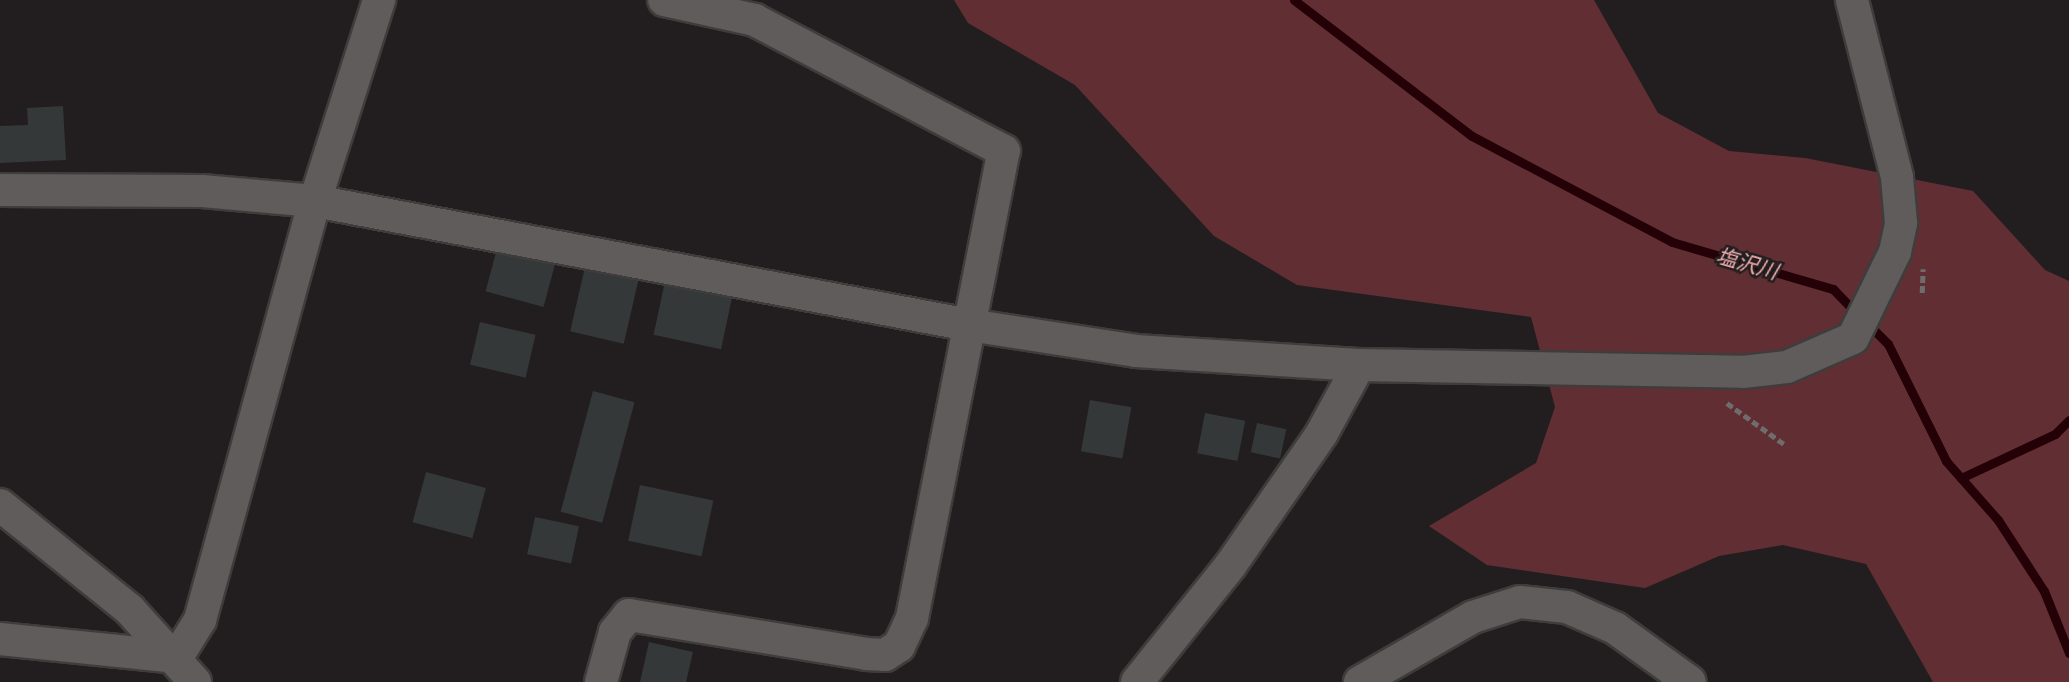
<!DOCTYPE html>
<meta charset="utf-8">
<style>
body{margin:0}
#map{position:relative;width:2069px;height:682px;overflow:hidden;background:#221e1f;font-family:Poppins,"Noto Sans JP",sans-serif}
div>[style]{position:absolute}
.green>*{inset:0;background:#612f33}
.stream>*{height:9px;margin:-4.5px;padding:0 4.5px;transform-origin:4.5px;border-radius:4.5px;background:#240106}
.building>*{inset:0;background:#343838;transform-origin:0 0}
.path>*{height:4.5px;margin-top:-2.25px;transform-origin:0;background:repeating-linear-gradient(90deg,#6f6c6d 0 7px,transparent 0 10.5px)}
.roads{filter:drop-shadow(2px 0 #3f3c3c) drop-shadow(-2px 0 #3f3c3c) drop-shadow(0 2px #3f3c3c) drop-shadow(0 -2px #3f3c3c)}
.minor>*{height:32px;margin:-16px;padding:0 16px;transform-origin:16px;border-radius:16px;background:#605c5c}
span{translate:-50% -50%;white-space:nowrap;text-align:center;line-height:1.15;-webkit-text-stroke:5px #221e1f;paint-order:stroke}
.water-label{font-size:21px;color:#f2aeb0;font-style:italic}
</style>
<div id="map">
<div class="green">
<i style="clip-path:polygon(954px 0,1594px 0,1658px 113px,1729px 151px,1805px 158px,1973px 191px,2045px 270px,2069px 281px,2069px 682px,1933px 682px,1866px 564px,1783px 545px,1719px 556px,1645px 588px,1487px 565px,1429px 526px,1536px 463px,1555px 407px,1531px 317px,1297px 285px,1214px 236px,1075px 85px,968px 23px)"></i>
</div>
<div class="stream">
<i style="left:1294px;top:0;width:224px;rotate:37.4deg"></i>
<i style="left:1472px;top:136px;width:226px;rotate:27.9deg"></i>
<i style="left:1672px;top:242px;width:168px;rotate:16.3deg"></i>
<i style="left:1833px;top:289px;width:35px;rotate:46deg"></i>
<i style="left:1867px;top:323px;width:30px;rotate:45deg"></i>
<i style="left:1888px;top:344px;width:131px;rotate:63.6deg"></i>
<i style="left:1946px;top:461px;width:79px;rotate:48.6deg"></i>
<i style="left:1998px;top:520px;width:85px;rotate:57.1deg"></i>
<i style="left:2044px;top:591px;width:67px;rotate:68deg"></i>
<i style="left:1961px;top:478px;width:104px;rotate:-25.1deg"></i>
<i style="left:2055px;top:434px;width:20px;rotate:-45deg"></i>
</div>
<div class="building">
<i style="clip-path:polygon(63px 106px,66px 160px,0 163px,0 126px,28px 125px,27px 108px)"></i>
<i style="left:498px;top:245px;width:60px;height:48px;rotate:15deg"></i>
<i style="left:585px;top:267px;width:55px;height:66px;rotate:13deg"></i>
<i style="left:665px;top:281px;width:69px;height:55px;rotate:12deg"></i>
<i style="left:480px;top:322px;width:57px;height:44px;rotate:13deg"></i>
<i style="left:593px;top:391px;width:43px;height:125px;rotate:15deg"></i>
<i style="left:1090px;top:400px;width:42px;height:52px;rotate:10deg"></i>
<i style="left:1205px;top:413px;width:41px;height:41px;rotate:11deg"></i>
<i style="left:1257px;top:423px;width:30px;height:30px;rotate:12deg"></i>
<i style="left:426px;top:472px;width:62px;height:52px;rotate:15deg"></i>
<i style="left:640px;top:485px;width:75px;height:57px;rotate:12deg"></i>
<i style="left:535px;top:517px;width:45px;height:38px;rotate:12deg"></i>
<i style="clip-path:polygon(649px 642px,693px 652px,686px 682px,640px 682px)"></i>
</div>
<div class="path">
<i style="left:1922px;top:293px;width:24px;rotate:-88deg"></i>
<i style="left:1727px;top:403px;width:70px;rotate:35.7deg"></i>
</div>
<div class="roads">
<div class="minor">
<i style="left:0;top:190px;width:202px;rotate:0.3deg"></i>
<i style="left:202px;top:191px;width:113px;rotate:5.1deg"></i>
<i style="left:315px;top:201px;width:666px;rotate:10.74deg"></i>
<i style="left:969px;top:325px;width:169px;rotate:8.8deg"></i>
<i style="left:1136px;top:351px;width:223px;rotate:3.6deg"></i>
<i style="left:1359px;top:365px;width:384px;rotate:1deg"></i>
<i style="left:1743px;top:372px;width:44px;rotate:-6.5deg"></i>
<i style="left:1787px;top:367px;width:72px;rotate:-23.7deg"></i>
<i style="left:1853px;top:338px;width:96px;rotate:-64deg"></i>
<i style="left:1895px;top:252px;width:30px;rotate:-78deg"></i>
<i style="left:1901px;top:223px;width:46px;rotate:-95deg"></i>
<i style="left:1897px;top:177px;width:183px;rotate:-104.3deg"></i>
<i style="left:0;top:505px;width:167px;rotate:38.9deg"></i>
<i style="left:130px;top:610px;width:97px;rotate:47.9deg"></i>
<i style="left:0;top:639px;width:178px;rotate:5.8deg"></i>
<i style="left:177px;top:657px;width:44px;rotate:-58.1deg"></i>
<i style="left:200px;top:620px;width:434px;rotate:-74.7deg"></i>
<i style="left:315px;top:201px;width:211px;rotate:-72.3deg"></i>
<i style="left:601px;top:682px;width:52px;rotate:-74.4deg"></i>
<i style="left:615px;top:632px;width:22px;rotate:-51deg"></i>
<i style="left:629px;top:615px;width:240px;rotate:9.3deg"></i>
<i style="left:866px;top:654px;width:19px;rotate:3deg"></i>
<i style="left:885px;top:655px;width:17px;rotate:-33deg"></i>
<i style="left:899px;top:646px;width:31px;rotate:-65deg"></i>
<i style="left:912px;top:618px;width:476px;rotate:-78.9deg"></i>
<i style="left:1004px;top:151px;width:281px;rotate:-152.3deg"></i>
<i style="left:755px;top:20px;width:93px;rotate:-167.6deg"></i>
<i style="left:1137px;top:682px;width:149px;rotate:-51.3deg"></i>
<i style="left:1230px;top:566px;width:162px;rotate:-55.3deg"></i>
<i style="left:1322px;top:433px;width:77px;rotate:-61.4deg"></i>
<i style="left:1360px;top:682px;width:130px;rotate:-29.9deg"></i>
<i style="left:1473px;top:617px;width:49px;rotate:-17.7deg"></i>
<i style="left:1520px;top:602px;width:47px;rotate:6.1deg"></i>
<i style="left:1567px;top:607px;width:52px;rotate:23.6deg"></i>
<i style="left:1615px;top:628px;width:92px;rotate:35.8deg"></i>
</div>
</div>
<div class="water-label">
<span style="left:1747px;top:264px;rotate:16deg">塩沢川</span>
</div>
</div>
